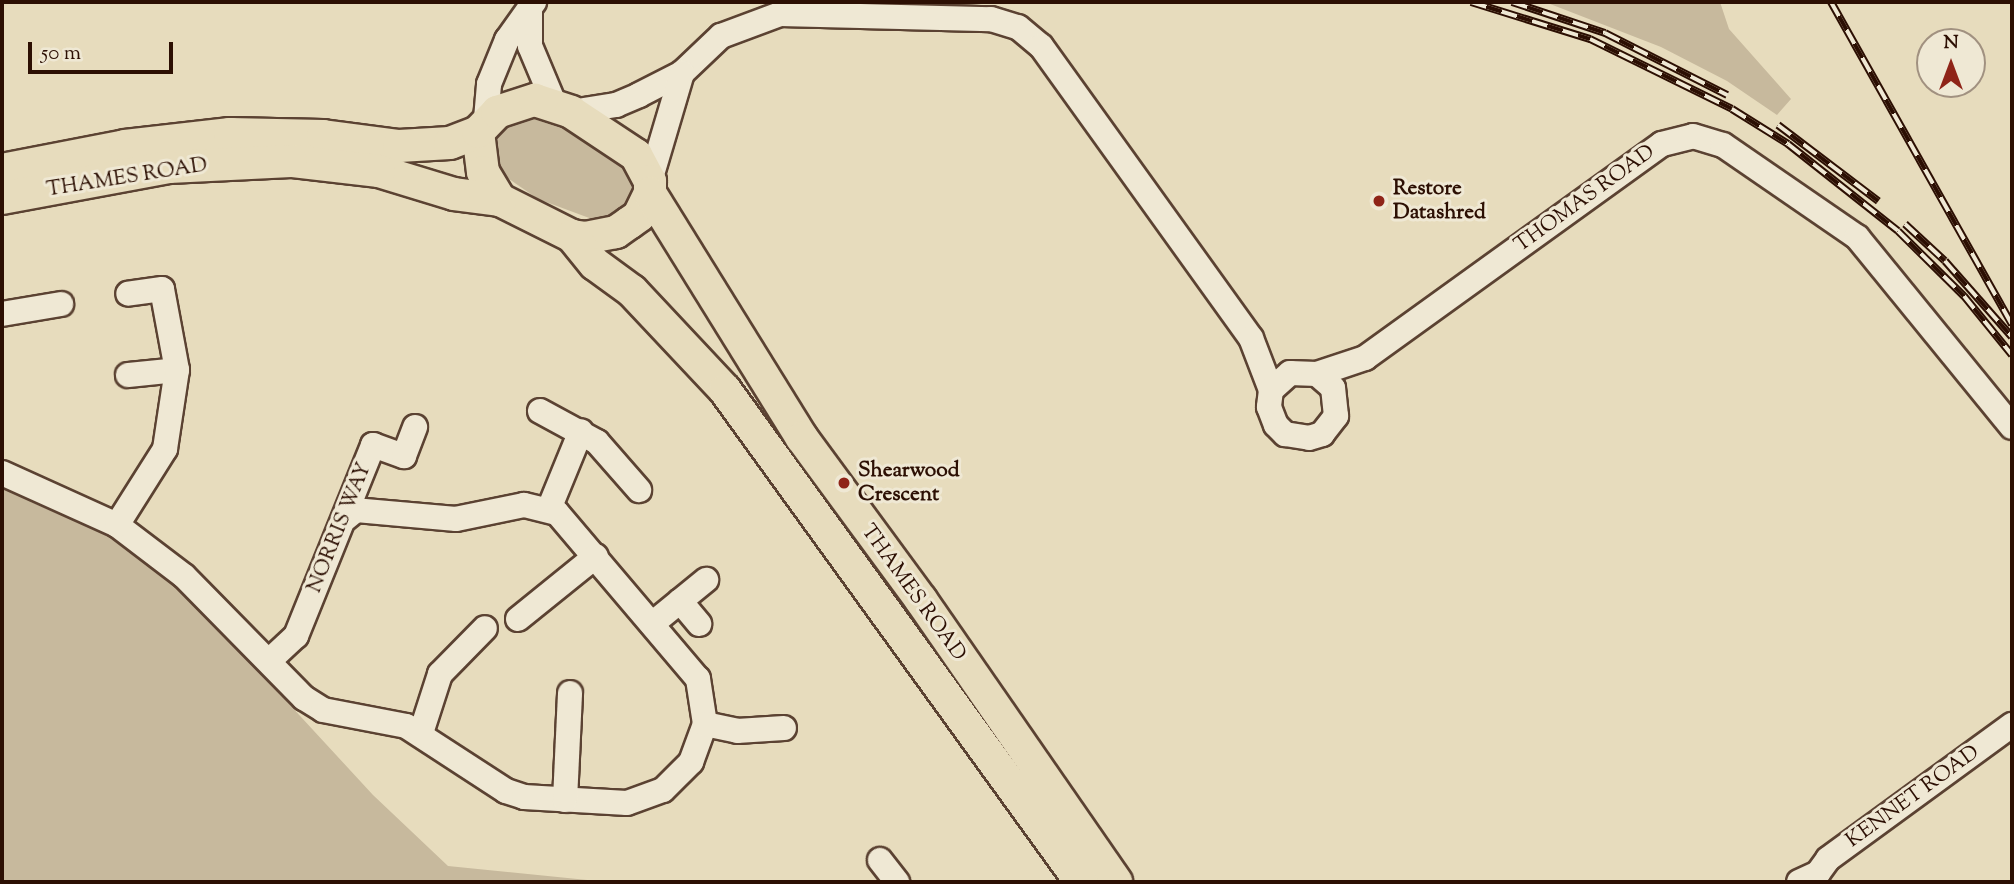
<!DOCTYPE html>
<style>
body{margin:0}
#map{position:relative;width:2014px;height:884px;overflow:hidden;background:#e7dcbd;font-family:"Sorts Mill Goudy",serif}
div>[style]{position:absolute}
.green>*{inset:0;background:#c7b99d}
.roads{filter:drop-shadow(2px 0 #5b4232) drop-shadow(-2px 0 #5b4232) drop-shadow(0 2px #5b4232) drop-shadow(0 -2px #5b4232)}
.minor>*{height:24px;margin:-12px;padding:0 12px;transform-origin:12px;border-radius:12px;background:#efe8d4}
.major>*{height:32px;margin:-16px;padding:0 16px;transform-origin:16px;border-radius:16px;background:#e7dcbd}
.rail>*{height:8px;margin-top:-4px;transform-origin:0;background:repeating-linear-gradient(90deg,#efe8d4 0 16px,#2c0f03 0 32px);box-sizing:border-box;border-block:2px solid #2c0f03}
.dots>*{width:19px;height:19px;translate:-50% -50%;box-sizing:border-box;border:4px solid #efe8d4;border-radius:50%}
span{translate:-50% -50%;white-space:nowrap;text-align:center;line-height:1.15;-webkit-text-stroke:6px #efe8d4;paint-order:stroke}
.street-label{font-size:21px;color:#2c0f03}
.poi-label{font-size:21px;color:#2c0f03;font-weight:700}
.left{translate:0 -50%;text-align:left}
.frame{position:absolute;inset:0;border:4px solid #2c0f03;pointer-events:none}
.north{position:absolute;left:1916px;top:28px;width:70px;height:70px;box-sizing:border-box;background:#efe8d4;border:2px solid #a19180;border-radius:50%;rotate:0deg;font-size:19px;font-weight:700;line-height:28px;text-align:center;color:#2c0f03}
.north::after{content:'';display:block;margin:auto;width:24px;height:32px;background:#8f2418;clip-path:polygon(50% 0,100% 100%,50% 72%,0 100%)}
.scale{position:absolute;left:28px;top:42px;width:145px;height:32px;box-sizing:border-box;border:4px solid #2c0f03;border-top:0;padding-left:9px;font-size:21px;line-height:24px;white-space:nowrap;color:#2c0f03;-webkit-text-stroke:5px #efe8d4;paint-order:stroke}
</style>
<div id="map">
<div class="green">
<i style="clip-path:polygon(1545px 2px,1720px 2px,1729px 29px,1791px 99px,1777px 115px,1727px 81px,1661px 47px)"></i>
<i style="clip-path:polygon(528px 117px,584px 136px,629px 166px,636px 189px,624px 212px,603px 220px,592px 219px,538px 199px,502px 174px,495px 166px,496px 137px,504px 127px)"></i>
<i style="clip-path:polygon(2px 482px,31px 502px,107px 535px,183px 589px,373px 795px,448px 866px,607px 882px,2px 882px)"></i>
</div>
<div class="roads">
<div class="minor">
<i style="left:530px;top:8px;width:38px;rotate:90deg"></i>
<i style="left:530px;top:46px;width:62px;rotate:67.2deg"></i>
<i style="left:571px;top:112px;width:46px;rotate:-8.8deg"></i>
<i style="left:616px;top:105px;width:25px;rotate:-23deg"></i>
<i style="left:639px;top:95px;width:48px;rotate:-27.1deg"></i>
<i style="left:682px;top:73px;width:54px;rotate:-43.5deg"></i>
<i style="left:721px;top:36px;width:63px;rotate:-20.4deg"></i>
<i style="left:780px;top:14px;width:211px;rotate:1.4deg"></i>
<i style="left:991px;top:19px;width:28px;rotate:17deg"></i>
<i style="left:1018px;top:27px;width:30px;rotate:40deg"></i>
<i style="left:1041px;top:46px;width:360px;rotate:54.3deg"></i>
<i style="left:1251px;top:338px;width:56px;rotate:69deg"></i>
<i style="left:1271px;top:390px;width:17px;rotate:97deg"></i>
<i style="left:1269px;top:407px;width:19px;rotate:69deg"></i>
<i style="left:1276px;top:425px;width:13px;rotate:45deg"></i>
<i style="left:1285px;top:434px;width:24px;rotate:9deg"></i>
<i style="left:1309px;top:438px;width:14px;rotate:-17deg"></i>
<i style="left:1322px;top:434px;width:23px;rotate:-52deg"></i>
<i style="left:1336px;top:416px;width:28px;rotate:-96deg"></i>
<i style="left:1333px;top:388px;width:21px;rotate:-139deg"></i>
<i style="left:1317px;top:374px;width:27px;rotate:-178deg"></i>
<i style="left:1290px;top:373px;width:25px;rotate:138deg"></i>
<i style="left:486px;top:119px;width:35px;rotate:-85deg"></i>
<i style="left:489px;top:84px;width:48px;rotate:-67.8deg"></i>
<i style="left:507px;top:40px;width:47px;rotate:-54.6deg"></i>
<i style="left:650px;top:181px;width:113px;rotate:-73.5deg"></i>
<i style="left:2px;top:314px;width:60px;rotate:-9.6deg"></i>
<i style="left:1317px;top:374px;width:51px;rotate:-18.4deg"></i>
<i style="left:1365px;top:358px;width:366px;rotate:-35.8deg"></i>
<i style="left:1662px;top:144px;width:32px;rotate:-14deg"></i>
<i style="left:1693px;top:136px;width:31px;rotate:17deg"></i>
<i style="left:1723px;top:145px;width:163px;rotate:34.5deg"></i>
<i style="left:1857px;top:237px;width:245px;rotate:50.8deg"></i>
<i style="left:128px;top:375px;width:49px;rotate:-5.8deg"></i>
<i style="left:540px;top:411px;width:65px;rotate:28.5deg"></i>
<i style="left:597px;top:442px;width:64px;rotate:48.8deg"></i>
<i style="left:2px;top:473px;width:126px;rotate:24.3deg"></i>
<i style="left:117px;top:525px;width:84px;rotate:37.3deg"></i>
<i style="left:184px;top:576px;width:171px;rotate:45.5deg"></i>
<i style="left:304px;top:698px;width:22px;rotate:32deg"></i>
<i style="left:323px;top:710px;width:85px;rotate:10.9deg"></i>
<i style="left:406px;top:726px;width:119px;rotate:33deg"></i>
<i style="left:506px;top:791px;width:19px;rotate:18deg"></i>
<i style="left:524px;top:797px;width:103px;rotate:3.3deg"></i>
<i style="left:627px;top:803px;width:38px;rotate:-20deg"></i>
<i style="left:663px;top:790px;width:40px;rotate:-45deg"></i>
<i style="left:691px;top:762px;width:40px;rotate:-69.8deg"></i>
<i style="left:705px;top:724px;width:46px;rotate:-98.8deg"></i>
<i style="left:698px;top:679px;width:218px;rotate:-130.3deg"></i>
<i style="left:557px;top:513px;width:34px;rotate:-166deg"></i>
<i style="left:524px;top:505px;width:69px;rotate:168.4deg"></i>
<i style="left:456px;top:519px;width:100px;rotate:-174.9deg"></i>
<i style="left:356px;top:510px;width:13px;rotate:141deg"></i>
<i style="left:549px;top:509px;width:84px;rotate:-67.7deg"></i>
<i style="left:117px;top:525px;width:90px;rotate:-57.7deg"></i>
<i style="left:165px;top:449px;width:80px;rotate:-81.4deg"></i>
<i style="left:177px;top:370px;width:82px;rotate:-100.5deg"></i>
<i style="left:162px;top:289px;width:34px;rotate:172deg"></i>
<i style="left:680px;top:601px;width:30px;rotate:50deg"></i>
<i style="left:518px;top:619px;width:100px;rotate:-38.9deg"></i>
<i style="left:652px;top:624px;width:70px;rotate:-39.2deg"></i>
<i style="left:269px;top:661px;width:37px;rotate:-43deg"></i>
<i style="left:296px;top:636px;width:206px;rotate:-68deg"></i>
<i style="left:373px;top:445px;width:33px;rotate:20deg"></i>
<i style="left:404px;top:456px;width:31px;rotate:-69deg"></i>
<i style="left:705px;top:724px;width:33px;rotate:12deg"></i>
<i style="left:737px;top:731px;width:47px;rotate:-3.7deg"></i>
<i style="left:421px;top:733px;width:62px;rotate:-72.1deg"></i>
<i style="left:440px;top:674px;width:64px;rotate:-45.6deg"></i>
<i style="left:565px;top:800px;width:107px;rotate:-87.3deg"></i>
<i style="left:880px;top:860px;width:28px;rotate:52deg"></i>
<i style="left:1799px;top:882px;width:21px;rotate:-25deg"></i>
<i style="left:1818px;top:873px;width:17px;rotate:-54deg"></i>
<i style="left:1828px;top:859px;width:228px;rotate:-36.1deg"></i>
</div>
<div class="major">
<i style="left:478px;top:132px;width:40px;rotate:82.9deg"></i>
<i style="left:483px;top:172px;width:33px;rotate:59deg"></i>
<i style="left:2px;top:170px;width:125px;rotate:-11deg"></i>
<i style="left:125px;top:146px;width:106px;rotate:-6.5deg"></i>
<i style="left:230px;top:134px;width:93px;rotate:1.2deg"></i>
<i style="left:323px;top:136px;width:77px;rotate:7.5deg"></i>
<i style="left:399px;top:146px;width:51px;rotate:-3.4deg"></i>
<i style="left:450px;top:143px;width:30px;rotate:-21deg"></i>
<i style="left:478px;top:132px;width:28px;rotate:-46deg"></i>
<i style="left:497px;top:112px;width:40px;rotate:-18deg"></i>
<i style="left:535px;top:100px;width:38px;rotate:18deg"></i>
<i style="left:571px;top:112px;width:78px;rotate:33.5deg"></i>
<i style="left:636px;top:155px;width:30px;rotate:62deg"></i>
<i style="left:650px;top:181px;width:12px;rotate:90deg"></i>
<i style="left:650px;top:193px;width:25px;rotate:116deg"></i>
<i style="left:639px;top:216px;width:12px;rotate:145deg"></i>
<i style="left:629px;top:223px;width:16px;rotate:145deg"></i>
<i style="left:616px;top:232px;width:31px;rotate:169deg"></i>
<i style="left:586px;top:238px;width:14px;rotate:-172deg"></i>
<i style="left:572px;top:236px;width:80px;rotate:-153.4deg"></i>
<i style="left:500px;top:200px;width:46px;rotate:-172.6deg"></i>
<i style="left:454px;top:194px;width:78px;rotate:-163deg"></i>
<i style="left:379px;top:171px;width:89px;rotate:-173.5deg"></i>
<i style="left:291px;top:161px;width:122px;rotate:177.2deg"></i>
<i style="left:169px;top:167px;width:170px;rotate:169.5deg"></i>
<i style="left:650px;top:193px;width:288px;rotate:58.2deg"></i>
<i style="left:802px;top:438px;width:201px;rotate:53.7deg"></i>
<i style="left:921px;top:600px;width:343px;rotate:55.3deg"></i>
<i style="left:572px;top:236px;width:36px;rotate:51deg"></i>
<i style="left:595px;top:264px;width:46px;rotate:36.1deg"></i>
<i style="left:632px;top:291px;width:136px;rotate:46.8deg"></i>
<i style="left:725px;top:390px;width:607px;rotate:54.11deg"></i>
</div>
</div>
<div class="rail">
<i style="left:1471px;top:2px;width:125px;rotate:17.3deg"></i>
<i style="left:1590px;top:39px;width:158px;rotate:26.2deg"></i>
<i style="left:1732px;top:109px;width:66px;rotate:32deg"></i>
<i style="left:1788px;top:144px;width:140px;rotate:38.3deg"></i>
<i style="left:1898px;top:231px;width:93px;rotate:44.6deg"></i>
<i style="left:1964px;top:296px;width:76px;rotate:50.9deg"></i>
<i style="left:1512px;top:2px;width:98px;rotate:18.4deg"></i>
<i style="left:1605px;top:33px;width:137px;rotate:26.9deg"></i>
<i style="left:1831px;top:2px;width:370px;rotate:60.7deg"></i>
<i style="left:1778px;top:125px;width:126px;rotate:37.2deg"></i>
<i style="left:1905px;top:224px;width:54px;rotate:42.8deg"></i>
<i style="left:1945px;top:261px;width:101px;rotate:48.6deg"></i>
</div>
<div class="dots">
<i style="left:1379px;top:201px;background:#8f2418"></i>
<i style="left:844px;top:483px;background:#8f2418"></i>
</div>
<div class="street-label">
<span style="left:127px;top:178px;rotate:-9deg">THAMES ROAD</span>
<span style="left:1585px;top:199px;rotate:-36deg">THOMAS ROAD</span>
<span style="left:340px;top:528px;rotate:-68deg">NORRIS WAY</span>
<span style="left:913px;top:593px;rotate:54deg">THAMES ROAD</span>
<span style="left:1913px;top:797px;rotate:-36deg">KENNET ROAD</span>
</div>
<div class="poi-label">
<span class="left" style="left:1393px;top:201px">Restore<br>Datashred</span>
<span class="left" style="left:858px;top:483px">Shearwood<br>Crescent</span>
</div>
<div class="frame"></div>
<div class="north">N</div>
<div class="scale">50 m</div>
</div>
